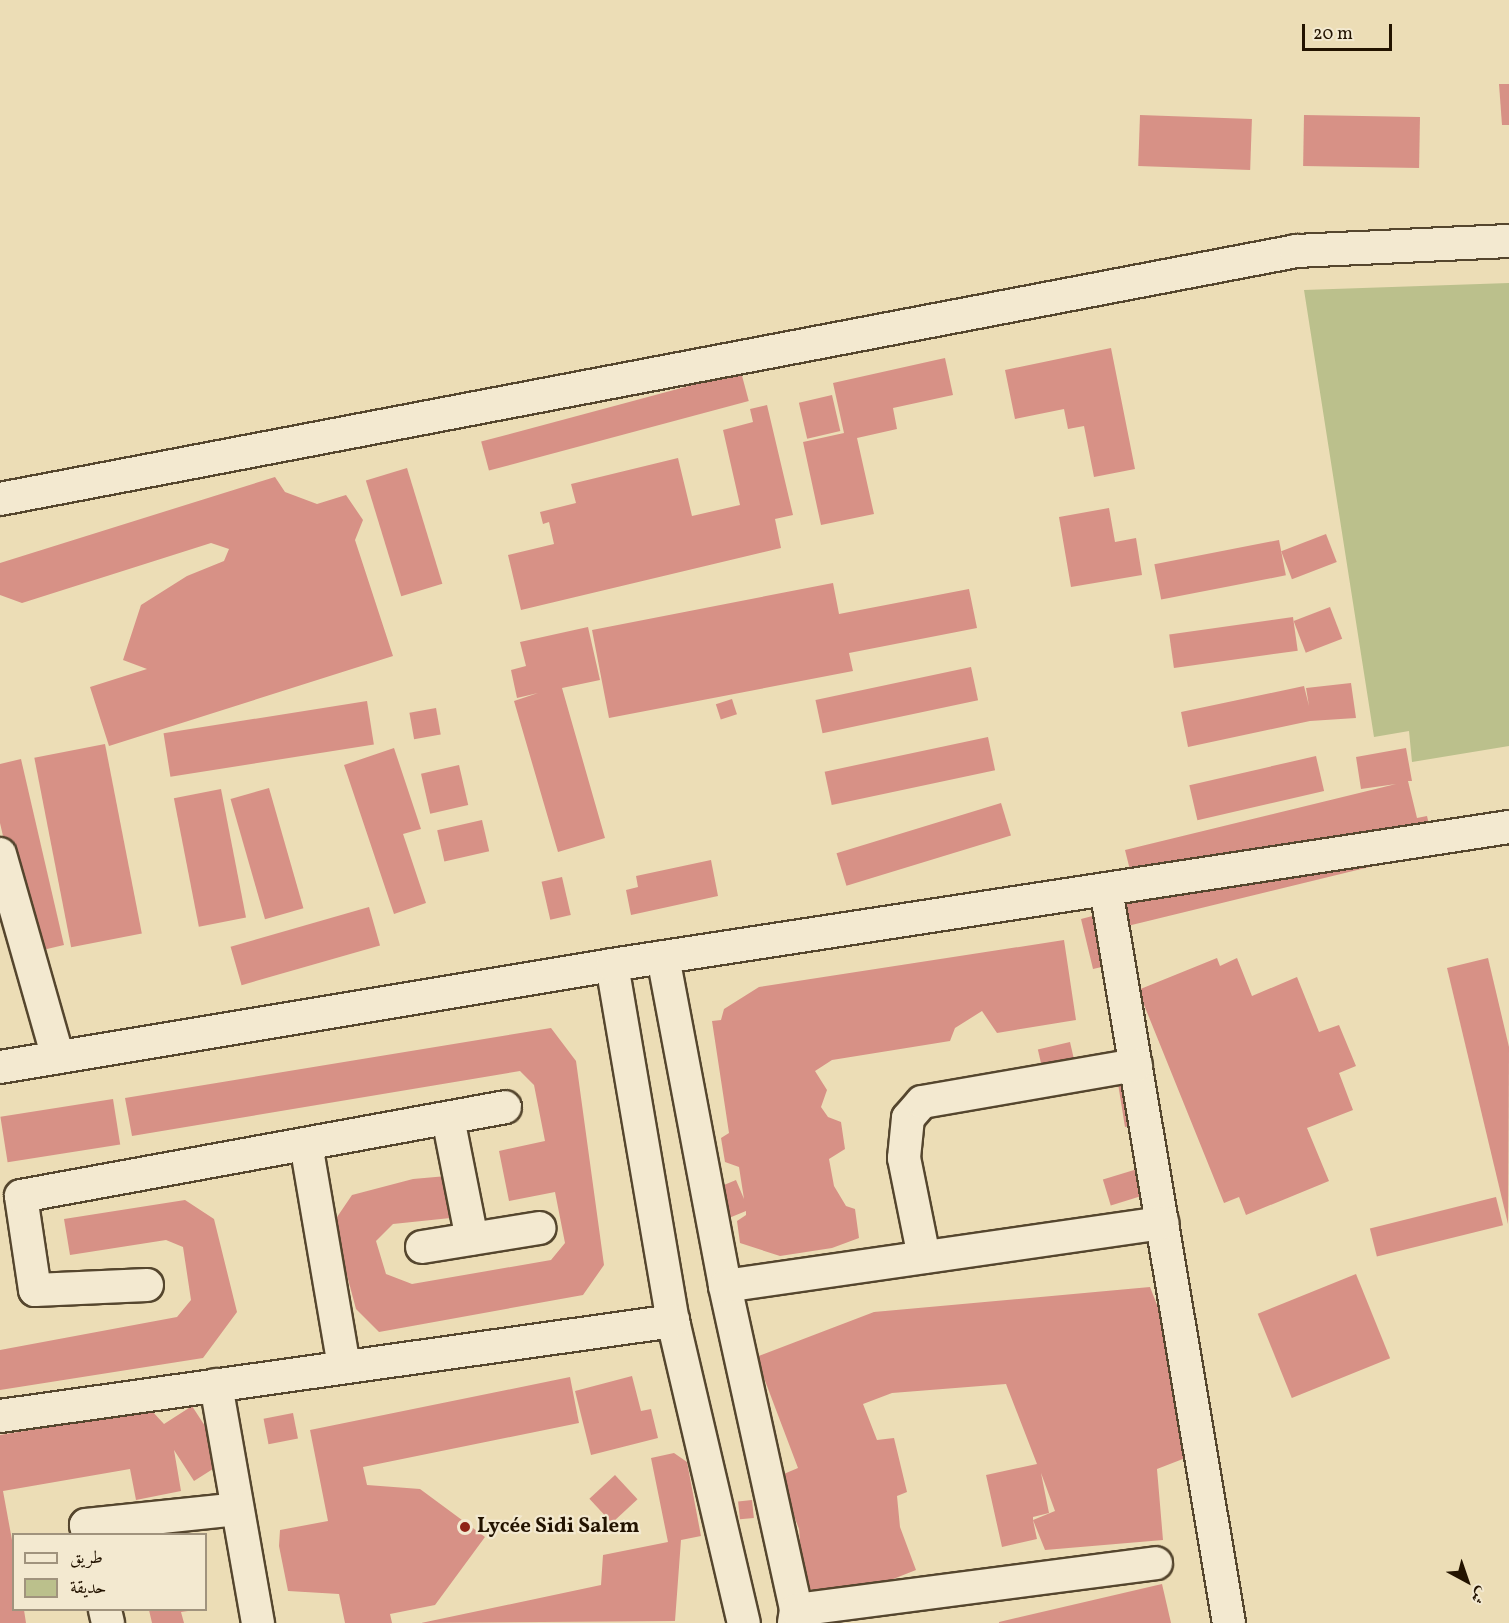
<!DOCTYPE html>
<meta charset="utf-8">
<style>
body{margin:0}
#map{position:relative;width:1509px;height:1623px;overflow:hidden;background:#ecddb6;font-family:Vollkorn,Amiri,serif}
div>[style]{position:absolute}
.green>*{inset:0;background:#bbc08c}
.building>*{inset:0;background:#d79186;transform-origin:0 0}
.roads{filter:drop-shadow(2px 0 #55462e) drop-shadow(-2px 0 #55462e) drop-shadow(0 2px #55462e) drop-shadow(0 -2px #55462e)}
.minor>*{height:32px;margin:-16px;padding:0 16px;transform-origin:16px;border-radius:16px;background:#f3e9d0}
.dots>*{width:16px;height:16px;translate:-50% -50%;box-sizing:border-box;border:3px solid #f3e9d0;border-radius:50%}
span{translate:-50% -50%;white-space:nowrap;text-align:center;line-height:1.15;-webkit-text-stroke:4.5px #f3e9d0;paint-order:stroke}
.poi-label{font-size:21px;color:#231300;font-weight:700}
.left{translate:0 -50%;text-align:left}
.legend{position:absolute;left:12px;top:1533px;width:195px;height:78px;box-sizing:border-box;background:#f3e9d0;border:2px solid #a0937d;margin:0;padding:8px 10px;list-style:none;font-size:18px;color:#231300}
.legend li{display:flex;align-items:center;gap:12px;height:30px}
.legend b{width:30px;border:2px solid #a0937d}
.north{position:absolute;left:1437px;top:1551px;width:60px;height:60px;-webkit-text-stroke:4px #f3e9d0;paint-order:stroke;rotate:140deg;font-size:16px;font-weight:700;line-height:24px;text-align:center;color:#231300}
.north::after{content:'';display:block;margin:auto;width:21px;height:27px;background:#231300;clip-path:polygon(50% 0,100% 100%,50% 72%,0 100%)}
.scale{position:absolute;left:1302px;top:24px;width:90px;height:27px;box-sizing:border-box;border:3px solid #231300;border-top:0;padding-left:8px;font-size:18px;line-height:21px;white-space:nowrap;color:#231300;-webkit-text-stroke:4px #f3e9d0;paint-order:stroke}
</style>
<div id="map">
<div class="green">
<i style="clip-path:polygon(1509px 283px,1509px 746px,1412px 762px,1409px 731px,1374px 737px,1304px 290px)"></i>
</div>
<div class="building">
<i style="clip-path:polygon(1499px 84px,1509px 84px,1509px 125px,1502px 125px)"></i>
<i style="left:1140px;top:115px;width:112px;height:51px;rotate:2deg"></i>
<i style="left:1304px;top:115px;width:116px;height:51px;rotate:1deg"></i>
<i style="clip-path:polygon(1111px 348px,1135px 469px,1094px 477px,1084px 426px,1068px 429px,1064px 409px,1015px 419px,1005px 370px)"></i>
<i style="clip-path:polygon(945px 358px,953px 395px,893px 408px,897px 429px,857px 438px,874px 514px,821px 525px,803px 442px,844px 433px,833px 383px)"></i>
<i style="left:741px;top:372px;width:30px;height:269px;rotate:75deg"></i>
<i style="left:832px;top:395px;width:37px;height:34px;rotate:77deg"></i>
<i style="clip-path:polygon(767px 405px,793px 515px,775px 519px,781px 548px,521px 610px,508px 555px,554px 544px,549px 522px,543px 524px,540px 512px,576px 503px,571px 484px,678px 458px,692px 516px,740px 505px,723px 430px,753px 422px,750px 409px)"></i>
<i style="left:407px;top:468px;width:121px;height:43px;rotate:73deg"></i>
<i style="clip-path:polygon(275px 477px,285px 492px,317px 504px,346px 495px,363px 520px,355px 540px,393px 656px,109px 746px,90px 687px,147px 669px,123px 660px,141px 605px,187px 576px,224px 561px,229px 549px,211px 543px,22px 603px,0 595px,0 563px)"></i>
<i style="clip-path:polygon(1109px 508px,1115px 542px,1136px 538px,1142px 575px,1071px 587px,1059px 517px)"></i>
<i style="left:1326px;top:534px;width:30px;height:48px;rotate:69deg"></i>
<i style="left:1279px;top:540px;width:36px;height:127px;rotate:79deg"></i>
<i style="clip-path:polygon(833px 583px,839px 614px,969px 589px,977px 628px,849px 653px,853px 671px,609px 718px,592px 630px)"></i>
<i style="left:1330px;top:607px;width:34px;height:39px;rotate:69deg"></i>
<i style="left:1293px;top:617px;width:34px;height:125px;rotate:82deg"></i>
<i style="clip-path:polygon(588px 627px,600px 680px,562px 688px,605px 838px,558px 852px,514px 701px,538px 693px,517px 698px,511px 670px,526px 666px,520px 642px)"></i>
<i style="left:971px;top:667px;width:34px;height:159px;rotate:78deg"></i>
<i style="clip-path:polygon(1351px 683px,1356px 718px,1310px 721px,1188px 747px,1181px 712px,1304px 686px,1309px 706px,1306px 688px)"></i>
<i style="left:732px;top:699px;width:16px;height:17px;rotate:72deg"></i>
<i style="left:367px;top:701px;width:44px;height:206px;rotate:81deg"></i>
<i style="left:436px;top:708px;width:27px;height:27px;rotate:80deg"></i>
<i style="left:988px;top:737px;width:34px;height:167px;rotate:78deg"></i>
<i style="left:105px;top:744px;width:193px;height:72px;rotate:79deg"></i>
<i style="clip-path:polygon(394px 748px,421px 829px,403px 834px,426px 903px,394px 914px,344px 765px)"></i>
<i style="clip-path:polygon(1406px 748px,1412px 781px,1408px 781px,1417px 818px,1427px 816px,1435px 851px,1107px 931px,1115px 964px,1093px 969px,1081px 919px,1104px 913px,1135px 890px,1125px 850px,1396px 784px,1361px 789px,1356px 757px)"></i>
<i style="left:1316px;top:756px;width:36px;height:130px;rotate:77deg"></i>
<i style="clip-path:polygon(21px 759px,64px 945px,30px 953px,0 823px,0 764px)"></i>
<i style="left:459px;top:765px;width:41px;height:39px;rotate:77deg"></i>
<i style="left:269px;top:788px;width:125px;height:40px;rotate:74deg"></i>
<i style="left:221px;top:789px;width:131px;height:48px;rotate:79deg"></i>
<i style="left:1001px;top:803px;width:34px;height:172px;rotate:73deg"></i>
<i style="left:482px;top:820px;width:32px;height:46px;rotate:77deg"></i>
<i style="clip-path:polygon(711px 860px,718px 896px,631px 915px,626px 890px,638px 887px,636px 876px)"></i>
<i style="left:562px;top:877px;width:39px;height:21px;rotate:77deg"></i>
<i style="left:369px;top:907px;width:40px;height:144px;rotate:74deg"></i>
<i style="clip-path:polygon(1064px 940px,1076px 1020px,997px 1033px,982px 1011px,955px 1028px,950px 1041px,832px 1060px,815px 1071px,827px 1090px,821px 1107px,828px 1117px,841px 1122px,845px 1149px,829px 1159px,834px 1186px,846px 1206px,855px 1209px,859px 1238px,832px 1248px,780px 1256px,740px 1243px,737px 1221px,746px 1215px,746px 1211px,724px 1220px,712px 1190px,736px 1180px,744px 1199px,739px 1167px,725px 1162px,721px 1138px,729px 1133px,712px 1021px,721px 1020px,724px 1009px,759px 987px)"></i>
<i style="clip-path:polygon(1217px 958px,1220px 966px,1237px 958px,1252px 996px,1297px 977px,1319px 1032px,1339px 1025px,1356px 1066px,1339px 1073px,1353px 1110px,1307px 1128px,1329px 1181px,1246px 1215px,1239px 1197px,1224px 1203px,1138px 990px)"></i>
<i style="clip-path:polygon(1488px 958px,1509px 1047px,1508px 1224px,1447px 968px)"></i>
<i style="clip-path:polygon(551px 1028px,576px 1061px,604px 1265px,583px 1295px,379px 1332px,356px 1309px,333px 1223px,352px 1195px,413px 1179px,458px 1175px,460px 1217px,393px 1224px,376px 1241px,386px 1274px,412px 1284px,551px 1260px,565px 1243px,555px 1192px,509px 1201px,499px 1151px,545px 1141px,534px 1085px,520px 1071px,132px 1136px,125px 1098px)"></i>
<i style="left:1070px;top:1042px;width:23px;height:33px;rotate:77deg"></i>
<i style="clip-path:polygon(1116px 1071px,1127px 1087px,1138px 1124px,1125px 1127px)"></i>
<i style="left:113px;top:1099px;width:46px;height:114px;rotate:81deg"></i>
<i style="left:1144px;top:1167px;width:27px;height:43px;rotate:73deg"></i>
<i style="left:1496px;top:1197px;width:29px;height:130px;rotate:76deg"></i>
<i style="clip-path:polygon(185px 1200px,214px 1219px,237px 1312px,203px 1358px,0 1390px,0 1350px,177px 1317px,191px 1300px,183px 1247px,166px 1240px,70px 1255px,64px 1219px)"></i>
<i style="left:1356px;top:1274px;width:91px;height:106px;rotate:68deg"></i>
<i style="clip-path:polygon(evenodd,1150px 1287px,1181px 1366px,1188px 1457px,1157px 1469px,1163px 1540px,1045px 1550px,1033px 1520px,1037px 1539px,1002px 1547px,986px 1475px,1037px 1464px,1006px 1384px,892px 1393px,863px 1404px,877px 1440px,894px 1438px,907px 1492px,897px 1496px,900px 1527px,916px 1570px,883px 1583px,808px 1590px,803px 1577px,799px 1529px,779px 1476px,798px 1468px,756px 1357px,874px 1312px,1150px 1287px,1041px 1473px,1055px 1511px,1033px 1520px,1033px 1517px,1049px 1513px,1041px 1473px)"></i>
<i style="clip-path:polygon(632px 1376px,641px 1411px,651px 1409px,658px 1438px,591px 1455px,575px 1391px)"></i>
<i style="clip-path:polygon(570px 1377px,579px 1423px,363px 1467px,367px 1485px,420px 1489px,485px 1537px,435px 1605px,390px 1614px,392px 1623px,345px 1623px,339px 1594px,288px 1591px,279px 1546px,280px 1530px,328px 1521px,310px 1430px)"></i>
<i style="clip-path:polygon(192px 1406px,227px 1460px,194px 1481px,174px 1450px,181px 1491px,136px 1500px,130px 1469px,3px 1491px,14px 1551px,14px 1610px,24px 1610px,26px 1623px,0 1623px,0 1435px,151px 1410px,164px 1424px)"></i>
<i style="left:293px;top:1413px;width:26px;height:30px;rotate:79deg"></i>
<i style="clip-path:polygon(674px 1453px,687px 1462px,701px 1536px,681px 1540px,675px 1621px,421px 1623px,601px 1585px,603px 1555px,668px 1542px,651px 1458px)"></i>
<i style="left:615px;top:1475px;width:33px;height:35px;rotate:47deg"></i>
<i style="left:752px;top:1500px;width:18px;height:14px;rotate:84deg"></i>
<i style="clip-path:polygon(1162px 1584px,1171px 1623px,999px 1623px,999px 1622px)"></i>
<i style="clip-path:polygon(149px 1610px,188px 1610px,188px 1611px,181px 1612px,184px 1623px,152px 1623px)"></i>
</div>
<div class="roads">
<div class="minor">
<i style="left:0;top:499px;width:1320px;rotate:-10.83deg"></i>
<i style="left:1296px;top:251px;width:213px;rotate:-2.7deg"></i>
<i style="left:0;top:854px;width:211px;rotate:74.1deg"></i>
<i style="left:1106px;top:889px;width:744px;rotate:80.49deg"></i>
<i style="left:663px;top:957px;width:335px;rotate:79.3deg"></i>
<i style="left:725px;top:1286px;width:332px;rotate:77.6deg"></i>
<i style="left:796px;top:1610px;width:13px;rotate:99deg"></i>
<i style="left:612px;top:965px;width:361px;rotate:80.3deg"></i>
<i style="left:673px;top:1321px;width:310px;rotate:76.8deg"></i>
<i style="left:0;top:1067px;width:620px;rotate:-9.46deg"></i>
<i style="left:612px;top:965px;width:908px;rotate:-8.75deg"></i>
<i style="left:448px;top:1118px;width:123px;rotate:78.8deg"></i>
<i style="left:306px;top:1144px;width:226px;rotate:80.3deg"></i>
<i style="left:422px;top:1247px;width:119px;rotate:-9.2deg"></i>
<i style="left:924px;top:1257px;width:101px;rotate:-101.4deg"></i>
<i style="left:904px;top:1158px;width:40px;rotate:-84.3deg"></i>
<i style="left:908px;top:1118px;width:21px;rotate:-49deg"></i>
<i style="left:922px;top:1102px;width:217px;rotate:-9.8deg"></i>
<i style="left:147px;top:1285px;width:112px;rotate:177.4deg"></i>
<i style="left:35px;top:1290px;width:95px;rotate:-98.5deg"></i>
<i style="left:21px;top:1196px;width:492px;rotate:-10.4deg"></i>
<i style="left:725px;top:1286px;width:442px;rotate:-8.2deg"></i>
<i style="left:216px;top:1385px;width:242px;rotate:80deg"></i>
<i style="left:0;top:1416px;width:680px;rotate:-8.03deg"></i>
<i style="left:88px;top:1534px;width:9px;rotate:-103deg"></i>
<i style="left:86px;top:1525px;width:152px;rotate:-6deg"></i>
<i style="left:105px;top:1610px;width:13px;rotate:77deg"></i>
<i style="left:796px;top:1610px;width:363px;rotate:-7.4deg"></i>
</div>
</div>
<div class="dots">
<i style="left:465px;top:1527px;background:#8f2418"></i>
</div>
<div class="poi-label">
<span class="left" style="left:477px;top:1527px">Lycée Sidi Salem</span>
</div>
<ul class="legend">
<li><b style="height:8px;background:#f3e9d0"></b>طريق</li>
<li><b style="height:16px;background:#bbc08c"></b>حديقة</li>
</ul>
<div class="north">ش</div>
<div class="scale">20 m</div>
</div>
